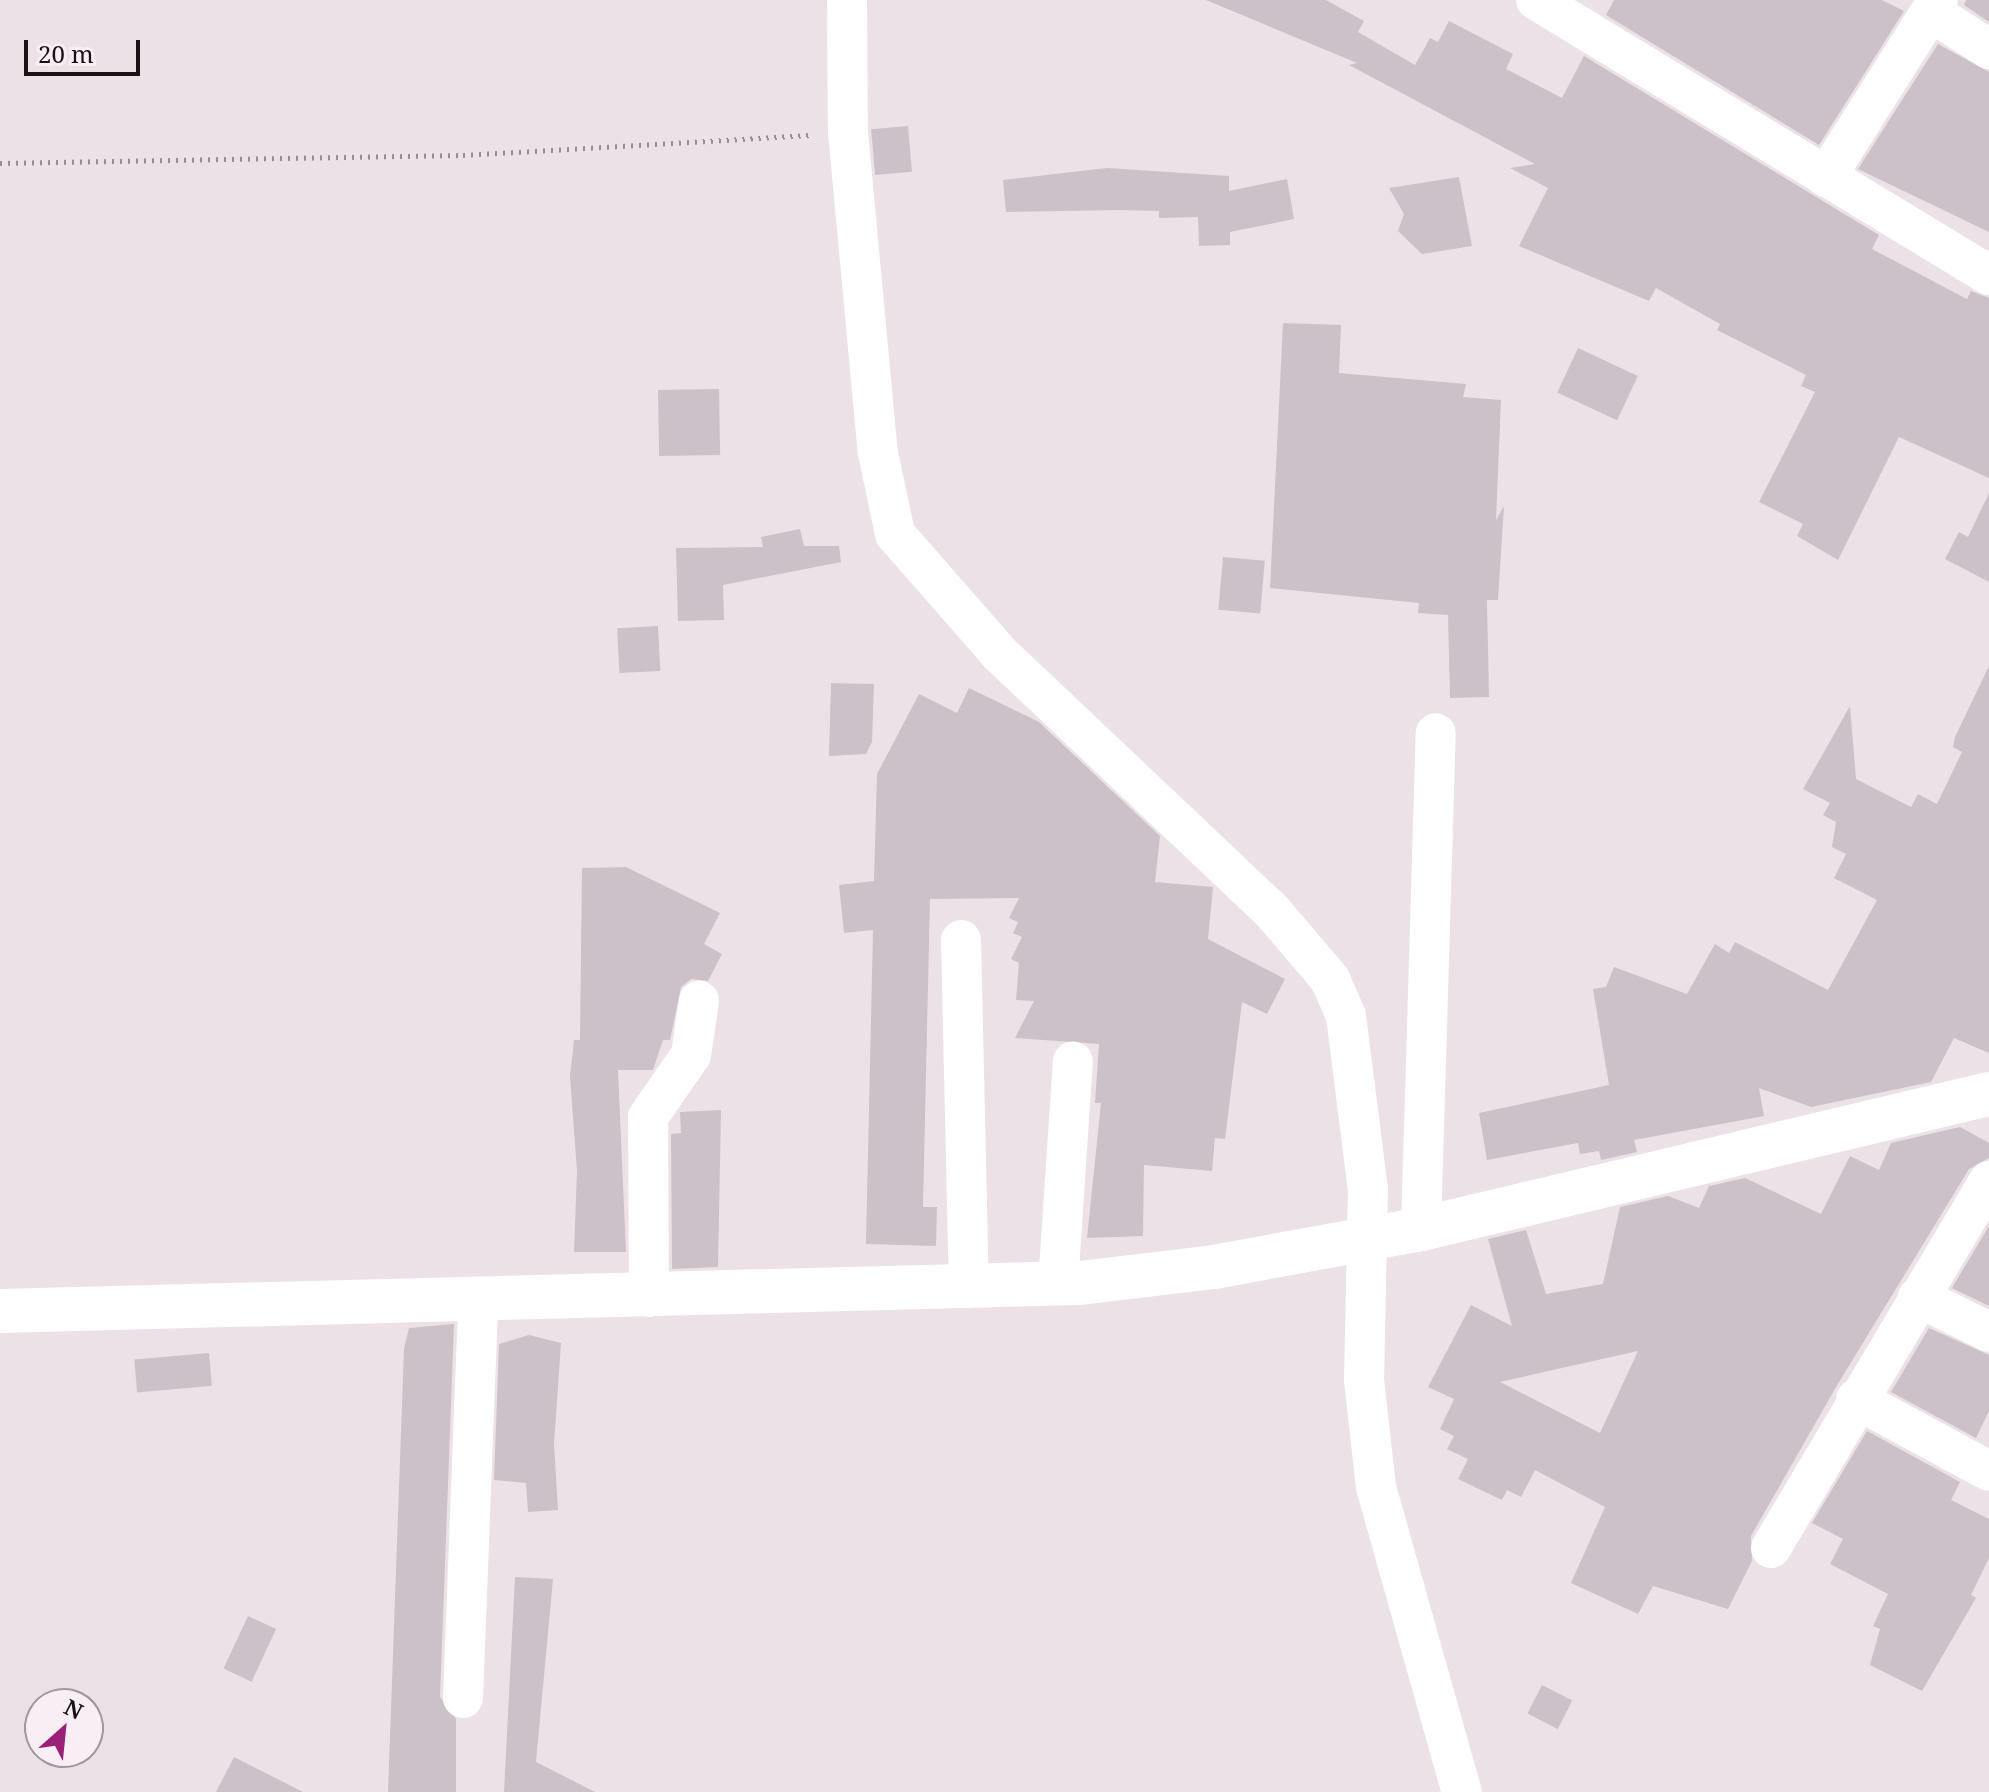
<!DOCTYPE html>
<style>
body{margin:0}
#map{position:relative;width:1989px;height:1792px;overflow:hidden;background:#ece1e7;font-family:"Noto Serif",serif}
div>[style]{position:absolute}
.building>*{inset:0;background:#ccc1c8;transform-origin:0 0}
.path>*{height:5px;margin-top:-2.5px;transform-origin:0;background:repeating-linear-gradient(90deg,#958d91 0 2px,transparent 0 8px)}
.minor>*{height:40px;margin:-20px;padding:0 20px;transform-origin:20px;border-radius:20px;background:#fff}
.major>*{height:44px;margin:-22px;padding:0 22px;transform-origin:22px;border-radius:22px;background:#fff}
span{translate:-50% -50%;white-space:nowrap;text-align:center;line-height:1.15;-webkit-text-stroke:6px #f9eef4;paint-order:stroke}
.north{position:absolute;left:24px;top:1688px;width:80px;height:80px;box-sizing:border-box;background:#f9eef4;border:2px solid #9f979b;border-radius:50%;rotate:27deg;font-size:22px;font-weight:700;line-height:32px;text-align:center;color:#181416}
.north::after{content:'';display:block;margin:auto;width:28px;height:36px;background:#9a1f77;clip-path:polygon(50% 0,100% 100%,50% 72%,0 100%)}
.scale{position:absolute;left:24px;top:40px;width:116px;height:36px;box-sizing:border-box;border:4px solid #181416;border-top:0;padding-left:10px;font-size:24px;line-height:28px;white-space:nowrap;color:#181416;-webkit-text-stroke:6px #f9eef4;paint-order:stroke}
</style>
<div id="map">
<div class="building">
<i style="clip-path:polygon(1206px 0,1326px 0,1364px 21px,1358px 32px,1415px 65px,1430px 38px,1438px 42px,1449px 21px,1513px 54px,1506px 69px,1562px 98px,1584px 56px,1879px 235px,1872px 249px,1967px 299px,1971px 291px,1989px 298px,1989px 478px,1899px 437px,1838px 560px,1797px 536px,1803px 524px,1759px 502px,1815px 392px,1801px 386px,1806px 375px,1717px 330px,1720px 324px,1656px 288px,1649px 301px,1519px 246px,1548px 188px,1510px 168px,1535px 164px,1349px 65px,1357px 63px)"></i>
<i style="clip-path:polygon(1614px 0,1882px 0,1904px 11px,1819px 145px,1606px 15px)"></i>
<i style="clip-path:polygon(1966px 0,1989px 0,1989px 22px,1964px 5px)"></i>
<i style="clip-path:polygon(1938px 44px,1989px 72px,1989px 232px,1858px 169px)"></i>
<i style="left:908px;top:126px;width:46px;height:37px;rotate:85deg"></i>
<i style="clip-path:polygon(1107px 168px,1229px 176px,1229px 191px,1287px 179px,1294px 219px,1230px 232px,1230px 245px,1199px 246px,1198px 217px,1159px 218px,1159px 211px,1120px 210px,1006px 212px,1003px 180px)"></i>
<i style="clip-path:polygon(1459px 177px,1472px 246px,1422px 254px,1398px 231px,1404px 214px,1389px 188px)"></i>
<i style="clip-path:polygon(1283px 323px,1341px 325px,1339px 373px,1466px 384px,1463px 397px,1501px 400px,1496px 520px,1504px 506px,1498px 600px,1487px 600px,1489px 697px,1450px 698px,1448px 615px,1418px 613px,1419px 603px,1270px 588px)"></i>
<i style="left:1578px;top:348px;width:66px;height:49px;rotate:25deg"></i>
<i style="left:719px;top:389px;width:66px;height:61px;rotate:89deg"></i>
<i style="clip-path:polygon(1989px 493px,1989px 582px,1945px 559px,1959px 532px,1968px 537px)"></i>
<i style="clip-path:polygon(800px 529px,804px 546px,839px 546px,841px 562px,723px 585px,724px 620px,678px 621px,676px 548px,763px 547px,761px 537px)"></i>
<i style="left:1223px;top:557px;width:42px;height:53px;rotate:5deg"></i>
<i style="left:658px;top:626px;width:45px;height:41px;rotate:87deg"></i>
<i style="clip-path:polygon(1989px 666px,1989px 1053px,1954px 1038px,1931px 1082px,1811px 1107px,1759px 1088px,1764px 1116px,1634px 1140px,1637px 1152px,1601px 1160px,1599px 1151px,1580px 1154px,1578px 1143px,1487px 1160px,1479px 1113px,1609px 1085px,1593px 989px,1606px 987px,1614px 967px,1687px 994px,1715px 944px,1729px 953px,1735px 942px,1828px 990px,1877px 900px,1834px 878px,1846px 854px,1832px 847px,1836px 822px,1823px 815px,1830px 803px,1803px 789px,1850px 706px,1856px 779px,1911px 807px,1918px 794px,1937px 804px,1962px 752px,1953px 747px,1955px 737px)"></i>
<i style="clip-path:polygon(831px 683px,874px 684px,872px 742px,866px 754px,829px 756px)"></i>
<i style="clip-path:polygon(969px 688px,1039px 722px,1160px 836px,1155px 882px,1213px 887px,1208px 939px,1285px 979px,1267px 1014px,1242px 1002px,1225px 1139px,1215px 1138px,1212px 1171px,1144px 1165px,1143px 1236px,1087px 1238px,1101px 1103px,1095px 1103px,1099px 1044px,1015px 1038px,1034px 1001px,1016px 1000px,1019px 963px,1011px 959px,1022px 937px,1013px 933px,1018px 922px,1009px 918px,1019px 898px,930px 899px,923px 1207px,937px 1207px,936px 1246px,866px 1244px,873px 930px,844px 933px,839px 885px,874px 881px,877px 774px,919px 694px,957px 713px)"></i>
<i style="clip-path:polygon(626px 867px,720px 913px,704px 944px,722px 954px,708px 981px,691px 979px,681px 987px,670px 1040px,663px 1040px,653px 1070px,618px 1070px,626px 1252px,574px 1252px,577px 1171px,570px 1076px,574px 1040px,580px 1040px,582px 868px)"></i>
<i style="clip-path:polygon(721px 1110px,718px 1267px,672px 1269px,671px 1134px,681px 1133px,680px 1112px)"></i>
<i style="clip-path:polygon(evenodd,1960px 1127px,1989px 1143px,1989px 1158px,1969px 1169px,1836px 1387px,1751px 1536px,1752px 1561px,1728px 1609px,1653px 1586px,1638px 1614px,1571px 1583px,1605px 1507px,1535px 1470px,1521px 1497px,1507px 1490px,1502px 1500px,1458px 1479px,1468px 1459px,1447px 1449px,1454px 1436px,1440px 1429px,1454px 1399px,1428px 1387px,1471px 1305px,1512px 1326px,1488px 1239px,1526px 1230px,1546px 1294px,1603px 1284px,1620px 1207px,1668px 1196px,1699px 1208px,1709px 1186px,1745px 1178px,1821px 1214px,1850px 1156px,1879px 1170px,1891px 1143px,1960px 1127px,1638px 1351px,1600px 1433px,1500px 1382px,1638px 1351px)"></i>
<i style="clip-path:polygon(1989px 1226px,1989px 1306px,1952px 1288px)"></i>
<i style="clip-path:polygon(454px 1324px,440px 1697px,456px 1719px,456px 1792px,388px 1792px,404px 1349px,409px 1328px)"></i>
<i style="clip-path:polygon(1929px 1328px,1989px 1355px,1989px 1411px,1976px 1438px,1891px 1392px)"></i>
<i style="clip-path:polygon(529px 1335px,561px 1343px,554px 1444px,558px 1510px,528px 1512px,526px 1483px,494px 1480px,499px 1344px)"></i>
<i style="left:209px;top:1353px;width:33px;height:75px;rotate:85deg"></i>
<i style="clip-path:polygon(1867px 1431px,1960px 1482px,1951px 1500px,1989px 1519px,1989px 1558px,1971px 1595px,1976px 1598px,1922px 1691px,1870px 1665px,1880px 1629px,1873px 1626px,1888px 1594px,1830px 1564px,1843px 1539px,1812px 1523px)"></i>
<i style="clip-path:polygon(515px 1577px,553px 1579px,536px 1762px,595px 1792px,504px 1792px)"></i>
<i style="left:248px;top:1616px;width:31px;height:58px;rotate:25deg"></i>
<i style="left:1542px;top:1685px;width:34px;height:32px;rotate:27deg"></i>
<i style="clip-path:polygon(234px 1757px,303px 1792px,216px 1792px)"></i>
</div>
<div class="path">
<i style="left:0;top:163px;width:463px;rotate:-1deg"></i>
<i style="left:463px;top:155px;width:348px;rotate:-3.3deg"></i>
</div>
<div class="minor">
<i style="left:847px;top:0;width:132px;rotate:89.6deg"></i>
<i style="left:848px;top:132px;width:322px;rotate:84.7deg"></i>
<i style="left:878px;top:453px;width:83px;rotate:78.1deg"></i>
<i style="left:895px;top:534px;width:158px;rotate:48.8deg"></i>
<i style="left:999px;top:653px;width:374px;rotate:43.4deg"></i>
<i style="left:1271px;top:910px;width:91px;rotate:49.5deg"></i>
<i style="left:1330px;top:979px;width:40px;rotate:66.6deg"></i>
<i style="left:1346px;top:1016px;width:174px;rotate:82.8deg"></i>
<i style="left:1368px;top:1189px;width:191px;rotate:91.2deg"></i>
<i style="left:1364px;top:1380px;width:108px;rotate:83.6deg"></i>
<i style="left:1376px;top:1487px;width:317px;rotate:74.3deg"></i>
<i style="left:1536px;top:0;width:530px;rotate:31.26deg"></i>
<i style="left:1931px;top:12px;width:69px;rotate:32.5deg"></i>
<i style="left:1826px;top:177px;width:209px;rotate:-57.7deg"></i>
<i style="left:961px;top:940px;width:348px;rotate:88.7deg"></i>
<i style="left:1421px;top:1229px;width:496px;rotate:-88.3deg"></i>
<i style="left:1058px;top:1285px;width:224px;rotate:-86.2deg"></i>
<i style="left:649px;top:1297px;width:180px;rotate:-90.3deg"></i>
<i style="left:648px;top:1117px;width:75px;rotate:-55.3deg"></i>
<i style="left:691px;top:1055px;width:55px;rotate:-81.6deg"></i>
<i style="left:1918px;top:1297px;width:79px;rotate:26.2deg"></i>
<i style="left:1856px;top:1399px;width:151px;rotate:28.4deg"></i>
<i style="left:1771px;top:1548px;width:427px;rotate:-59.3deg"></i>
<i style="left:463px;top:1698px;width:397px;rotate:-87.8deg"></i>
</div>
<div class="major">
<i style="left:0;top:1311px;width:1080px;rotate:-1.49deg"></i>
<i style="left:1080px;top:1283px;width:135px;rotate:-6.8deg"></i>
<i style="left:1214px;top:1267px;width:210px;rotate:-10.4deg"></i>
<i style="left:1421px;top:1229px;width:584px;rotate:-13.37deg"></i>
</div>
<div class="north">N</div>
<div class="scale">20 m</div>
</div>
